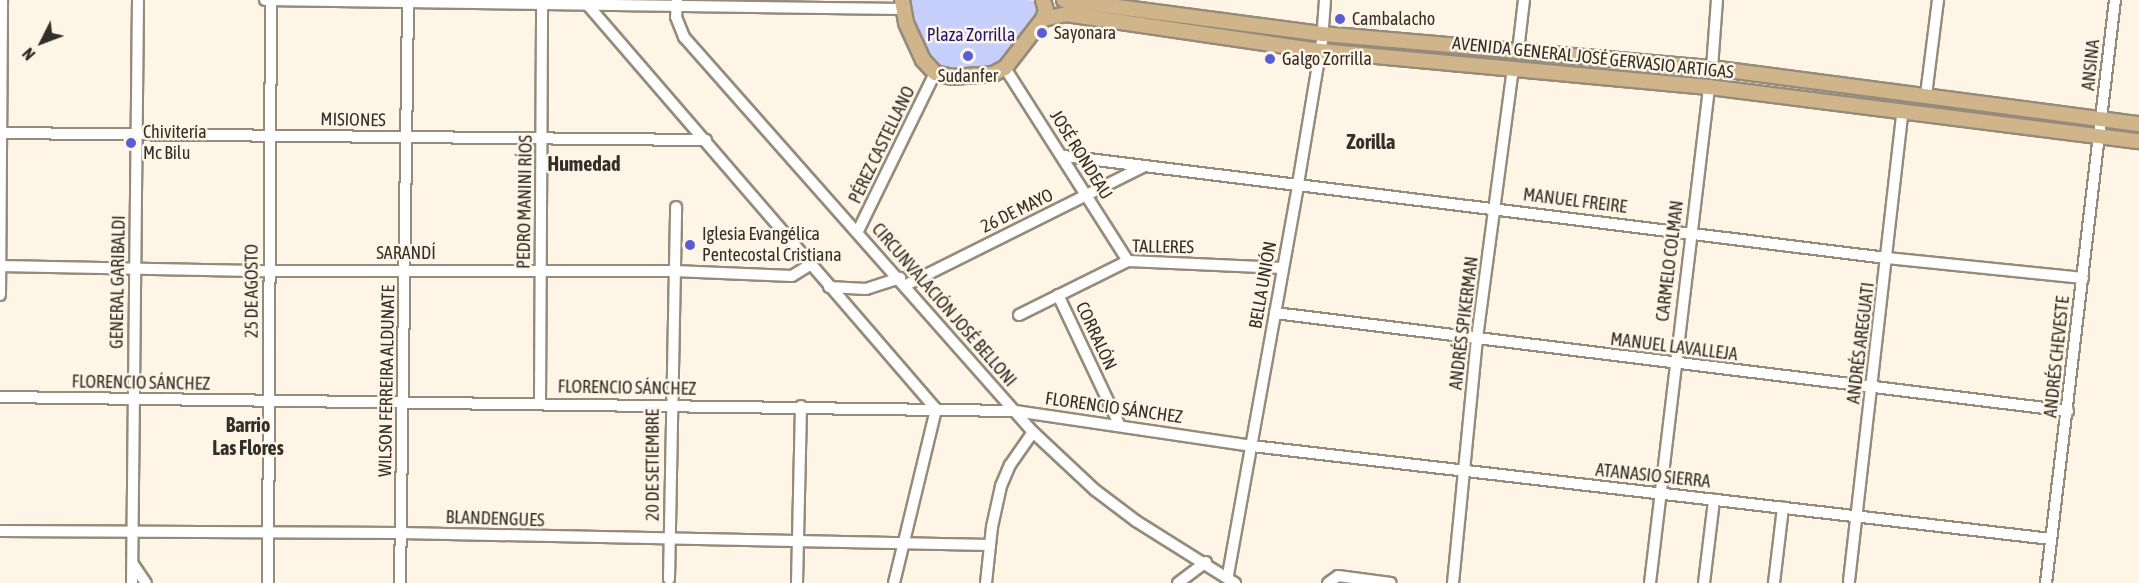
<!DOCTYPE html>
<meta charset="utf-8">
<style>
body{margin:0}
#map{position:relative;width:2139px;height:583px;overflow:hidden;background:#fef5e7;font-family:"Asap Condensed",sans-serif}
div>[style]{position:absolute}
.green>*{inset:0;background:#c7cffc}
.roads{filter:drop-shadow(2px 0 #968b7b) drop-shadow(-2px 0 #968b7b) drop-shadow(0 2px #968b7b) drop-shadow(0 -2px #968b7b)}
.minor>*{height:10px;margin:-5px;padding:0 5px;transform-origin:5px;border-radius:5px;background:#fff}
.major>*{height:14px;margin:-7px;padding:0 7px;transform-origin:7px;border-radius:7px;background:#cfb589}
.dots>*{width:16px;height:16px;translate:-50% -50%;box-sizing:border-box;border:3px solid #fef5e7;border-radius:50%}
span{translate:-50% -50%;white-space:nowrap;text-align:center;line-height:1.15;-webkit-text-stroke:5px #fef5e7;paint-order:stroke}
.poi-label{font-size:18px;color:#322e28}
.left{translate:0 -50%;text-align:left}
.park-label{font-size:18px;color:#201472}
.street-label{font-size:18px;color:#322e28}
.neighbourhood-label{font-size:20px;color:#322e28;font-weight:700}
.north{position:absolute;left:12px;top:12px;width:60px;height:60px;-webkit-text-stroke:4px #fef5e7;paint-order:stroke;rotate:228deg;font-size:16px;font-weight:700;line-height:24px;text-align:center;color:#322e28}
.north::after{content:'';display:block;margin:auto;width:21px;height:27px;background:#322e28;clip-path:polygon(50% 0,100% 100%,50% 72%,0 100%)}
</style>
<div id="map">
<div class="green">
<i style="clip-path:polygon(907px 0,1025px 0,1039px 1px,1043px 10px,1005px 61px,979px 69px,947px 71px,931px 63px,909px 15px)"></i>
</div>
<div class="roads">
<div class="minor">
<i style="left:265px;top:0;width:637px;rotate:0.81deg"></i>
<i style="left:677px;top:0;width:17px;rotate:93deg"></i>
<i style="left:676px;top:17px;width:22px;rotate:68deg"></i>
<i style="left:684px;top:37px;width:527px;rotate:48.54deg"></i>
<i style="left:1033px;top:432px;width:85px;rotate:43.1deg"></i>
<i style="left:1095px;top:490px;width:51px;rotate:37.1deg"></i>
<i style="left:1136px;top:521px;width:117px;rotate:32.1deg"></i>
<i style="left:586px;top:3px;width:536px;rotate:49.24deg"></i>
<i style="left:1518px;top:51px;width:51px;rotate:-83.3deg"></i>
<i style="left:1005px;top:68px;width:229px;rotate:57.5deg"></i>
<i style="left:1712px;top:68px;width:68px;rotate:-85.8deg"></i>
<i style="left:1926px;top:95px;width:96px;rotate:-82.8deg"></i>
<i style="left:0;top:133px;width:706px;rotate:0.57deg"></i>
<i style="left:1064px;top:156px;width:829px;rotate:7.07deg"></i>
<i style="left:1887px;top:258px;width:197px;rotate:5.8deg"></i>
<i style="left:858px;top:231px;width:176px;rotate:-64deg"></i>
<i style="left:0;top:266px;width:268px;rotate:1.1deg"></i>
<i style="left:268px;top:271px;width:406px"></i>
<i style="left:674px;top:271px;width:118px;rotate:2.4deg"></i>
<i style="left:792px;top:276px;width:19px;rotate:-32deg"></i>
<i style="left:906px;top:285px;width:265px;rotate:-26.5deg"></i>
<i style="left:829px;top:287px;width:37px;rotate:3deg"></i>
<i style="left:866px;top:289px;width:36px;rotate:-18deg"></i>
<i style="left:0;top:295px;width:295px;rotate:-89.6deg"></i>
<i style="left:1058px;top:295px;width:143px;rotate:64.7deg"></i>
<i style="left:1275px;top:313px;width:799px;rotate:7.04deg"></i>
<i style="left:1019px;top:315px;width:122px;rotate:-26.4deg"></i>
<i style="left:1128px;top:261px;width:155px;rotate:2.6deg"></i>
<i style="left:0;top:397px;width:1015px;rotate:0.79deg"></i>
<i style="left:1015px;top:411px;width:240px;rotate:8.4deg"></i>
<i style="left:1252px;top:446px;width:804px;rotate:6.64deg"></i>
<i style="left:540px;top:403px;width:403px;rotate:-89.7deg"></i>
<i style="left:0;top:531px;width:401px;rotate:0.3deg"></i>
<i style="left:401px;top:533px;width:589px;rotate:1.17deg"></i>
<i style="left:133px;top:564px;width:23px;rotate:56deg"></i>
<i style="left:1228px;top:575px;width:397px;rotate:-79.8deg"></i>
<i style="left:1298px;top:184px;width:145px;rotate:-80.5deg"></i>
<i style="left:1322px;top:41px;width:41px;rotate:-85.8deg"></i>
<i style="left:669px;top:579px;width:372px;rotate:-88.9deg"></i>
<i style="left:1849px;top:581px;width:474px;rotate:-83.5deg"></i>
<i style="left:132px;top:583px;width:583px;rotate:-89.41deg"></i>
<i style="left:268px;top:583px;width:583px;rotate:-89.71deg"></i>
<i style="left:400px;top:583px;width:583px;rotate:-89.21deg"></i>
<i style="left:797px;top:583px;width:177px;rotate:-88.7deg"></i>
<i style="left:894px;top:583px;width:179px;rotate:-76.4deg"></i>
<i style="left:986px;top:583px;width:56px;rotate:-83.9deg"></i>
<i style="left:992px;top:527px;width:42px;rotate:-77.6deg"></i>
<i style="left:1001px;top:486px;width:23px;rotate:-67deg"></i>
<i style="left:1010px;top:465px;width:40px;rotate:-55.1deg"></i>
<i style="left:1178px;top:583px;width:35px;rotate:-37deg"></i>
<i style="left:1328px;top:583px;width:12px;rotate:-35deg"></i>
<i style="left:1338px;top:576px;width:53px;rotate:7.5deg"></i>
<i style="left:1453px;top:583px;width:246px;rotate:-84.4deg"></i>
<i style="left:1477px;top:338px;width:273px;rotate:-82.4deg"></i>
<i style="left:1650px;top:583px;width:499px;rotate:-83.2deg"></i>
<i style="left:1704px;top:583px;width:84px;rotate:-83.1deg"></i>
<i style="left:1774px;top:583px;width:76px;rotate:-83.2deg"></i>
<i style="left:2046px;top:583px;width:587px;rotate:-83.25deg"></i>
</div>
<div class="major">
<i style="left:902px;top:0;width:23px;rotate:80deg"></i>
<i style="left:906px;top:23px;width:41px;rotate:65.3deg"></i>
<i style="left:923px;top:60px;width:18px;rotate:47deg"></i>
<i style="left:935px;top:73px;width:17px;rotate:13deg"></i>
<i style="left:952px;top:77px;width:41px;rotate:-4.2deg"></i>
<i style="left:993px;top:74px;width:13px;rotate:-27deg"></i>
<i style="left:1005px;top:68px;width:62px;rotate:-52.2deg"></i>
<i style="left:1043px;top:19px;width:9px;rotate:-72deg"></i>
<i style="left:1046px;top:10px;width:10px;rotate:-107deg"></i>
<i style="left:1064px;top:0;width:261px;rotate:7.5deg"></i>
<i style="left:1323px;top:34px;width:390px;rotate:5deg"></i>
<i style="left:1712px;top:68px;width:431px;rotate:7.5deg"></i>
<i style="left:1043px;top:19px;width:24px;rotate:-12deg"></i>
<i style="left:1066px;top:14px;width:258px;rotate:8.3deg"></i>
<i style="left:1321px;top:51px;width:390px;rotate:5.3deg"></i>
<i style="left:1709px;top:87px;width:433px;rotate:7.2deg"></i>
</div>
</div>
<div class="dots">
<i style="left:1340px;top:19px;background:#5a5ed6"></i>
<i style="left:1042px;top:33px;background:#5a5ed6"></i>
<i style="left:968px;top:56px;background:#5a5ed6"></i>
<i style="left:1270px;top:59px;background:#5a5ed6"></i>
<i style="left:131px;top:143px;background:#5a5ed6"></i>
<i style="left:690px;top:245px;background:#5a5ed6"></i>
</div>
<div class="poi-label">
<span class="left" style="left:1352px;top:19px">Cambalacho</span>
<span class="left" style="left:1054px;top:33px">Sayonara</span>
<span class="left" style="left:1282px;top:59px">Galgo Zorrilla</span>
<span style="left:968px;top:76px">Sudanfer</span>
<span class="left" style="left:143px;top:143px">Chivitería<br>Mc Bilu</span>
<span class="left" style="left:702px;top:245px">Iglesia Evangélica<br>Pentecostal Cristiana</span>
</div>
<div class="park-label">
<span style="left:971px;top:35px">Plaza Zorrilla</span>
</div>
<div class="street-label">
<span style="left:1593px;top:58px;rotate:6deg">AVENIDA GENERAL JOSÉ GERVASIO ARTIGAS</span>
<span style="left:2091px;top:65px;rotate:-84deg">ANSINA</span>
<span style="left:353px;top:120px;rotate:1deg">MISIONES</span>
<span style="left:882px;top:145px;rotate:-64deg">PÉREZ CASTELLANO</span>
<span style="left:1081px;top:155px;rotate:58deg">JOSÉ RONDEAU</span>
<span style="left:1575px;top:201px;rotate:7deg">MANUEL FREIRE</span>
<span style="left:525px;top:202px;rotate:-89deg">PEDRO MANINI RÍOS</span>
<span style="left:1017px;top:211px;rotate:-26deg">26 DE MAYO</span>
<span style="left:1163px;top:247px;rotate:1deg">TALLERES</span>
<span style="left:406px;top:253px">SARANDÍ</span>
<span style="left:1670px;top:261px;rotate:-83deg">CARMELO COLMAN</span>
<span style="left:118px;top:282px;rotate:-89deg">GENERAL GARIBALDI</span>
<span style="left:1263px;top:285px;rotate:-80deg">BELLA UNIÓN</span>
<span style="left:252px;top:291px;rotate:-90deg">25 DE AGOSTO</span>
<span style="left:944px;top:305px;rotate:49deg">CIRCUNVALACIÓN JOSÉ BELLONI</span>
<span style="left:1464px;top:323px;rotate:-83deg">ANDRÉS SPIKERMAN</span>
<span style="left:1096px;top:336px;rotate:65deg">CORRALÓN</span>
<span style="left:1861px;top:343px;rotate:-83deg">ANDRÉS AREGUATI</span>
<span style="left:1674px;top:347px;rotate:7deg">MANUEL LAVALLEJA</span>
<span style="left:2057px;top:357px;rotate:-84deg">ANDRÉS CHEVESTE</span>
<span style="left:387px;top:381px;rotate:-89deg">WILSON FERREIRA ALDUNATE</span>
<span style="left:141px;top:383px;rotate:1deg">FLORENCIO SÁNCHEZ</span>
<span style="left:627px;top:388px;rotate:1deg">FLORENCIO SÁNCHEZ</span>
<span style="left:1114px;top:408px;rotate:8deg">FLORENCIO SÁNCHEZ</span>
<span style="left:653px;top:465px;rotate:-90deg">20 DE SETIEMBRE</span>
<span style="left:1653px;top:476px;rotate:6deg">ATANASIO SIERRA</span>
<span style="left:495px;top:519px;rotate:2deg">BLANDENGUES</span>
</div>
<div class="neighbourhood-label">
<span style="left:1371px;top:141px">Zorilla</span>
<span style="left:584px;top:163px">Humedad</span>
<span style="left:248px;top:436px">Barrio<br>Las Flores</span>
</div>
<div class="north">N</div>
</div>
